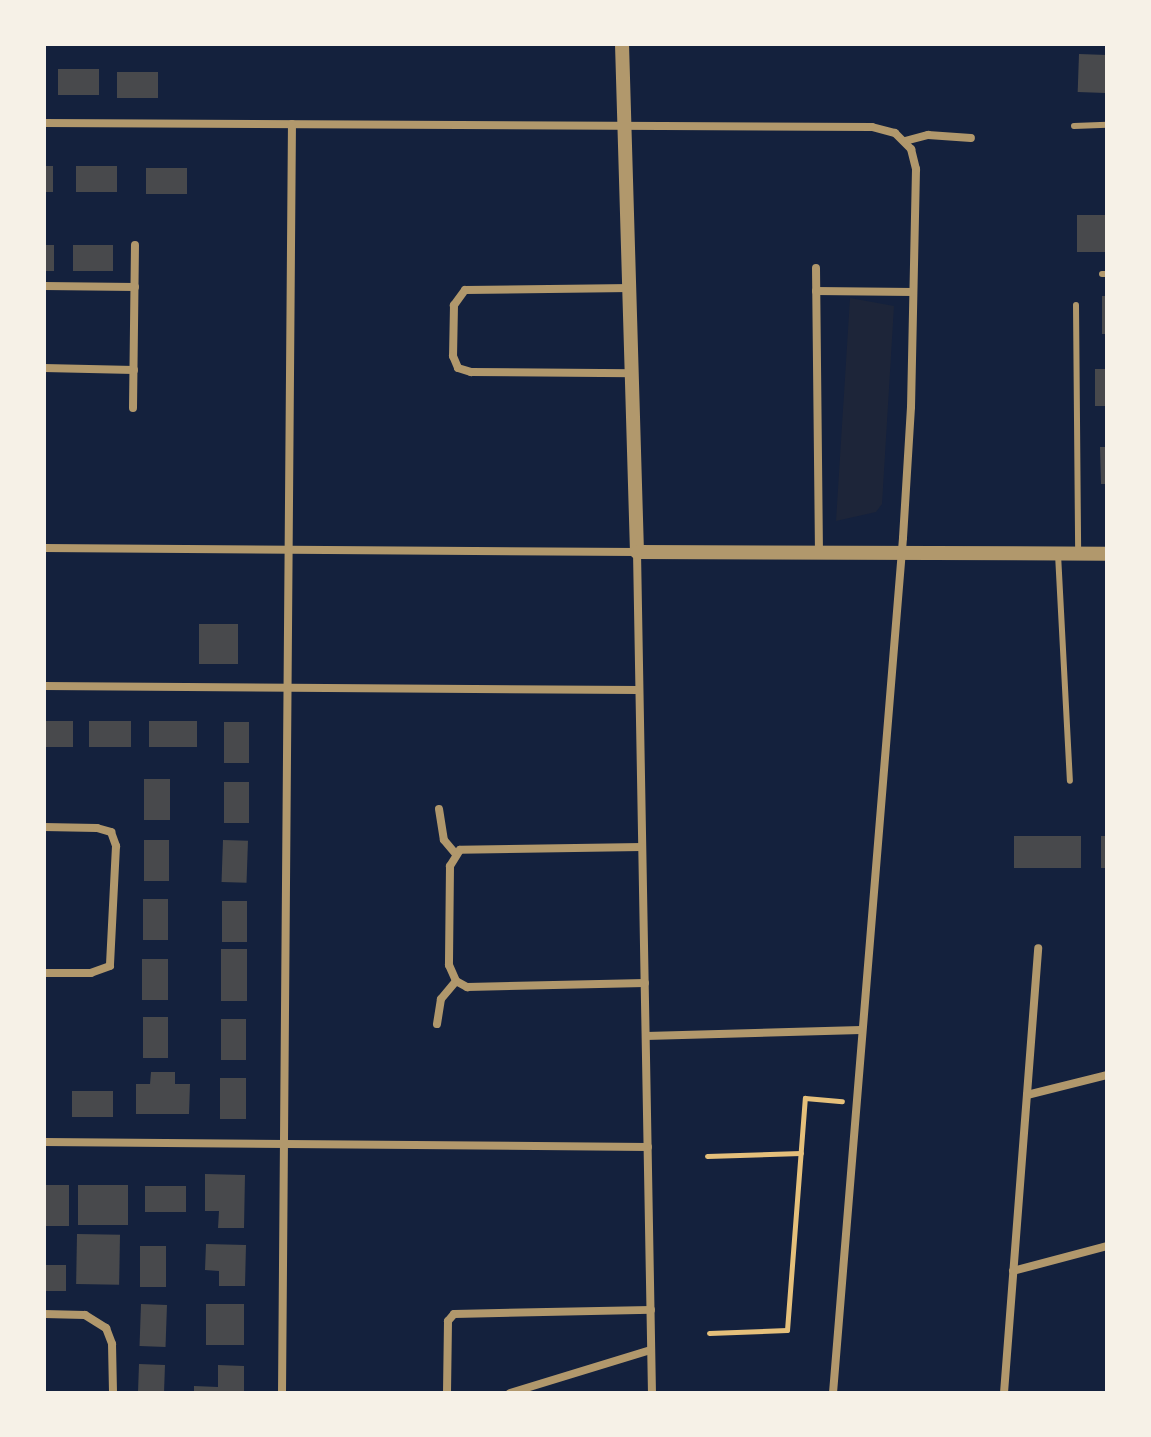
<!DOCTYPE html>
<html>
<head>
<meta charset="utf-8">
<style>
	body { margin:0 }
	#map { position:relative; width:1151px; height:1437px; overflow:hidden; background:#14213d; font-family:"Fira Sans Condensed",sans-serif }
	div>[style] { position:absolute }
	[style*='--x'] { left:calc(var(--x)*1px); top:calc(var(--y)*1px); width:calc(var(--w)*1px); rotate:calc(var(--a)*1deg) }
	.green>* { inset:0; background:#1d2539 }
	.building>* { inset:0; background:#48494c; transform-origin:0 0 }
	.path>* { height:5px; margin:-2.5px; padding:0 2.5px; transform-origin:2.5px; border-radius:2.5px; background:#e5c07b }
	.service>* { height:6px; margin:-3px; padding:0 3px; transform-origin:3px; border-radius:3px; background:#b1986c }
	.minor>* { height:8px; margin:-4px; padding:0 4px; transform-origin:4px; border-radius:4px; background:#b1986c }
	.tertiary>* { height:14px; margin:-7px; padding:0 7px; transform-origin:7px; border-radius:7px; background:#b1986c }
	span { translate:-50% -50%; white-space:nowrap; text-align:center; line-height:1.15; -webkit-text-stroke:8px #f6f1e7; paint-order:stroke }
	.frame { position:absolute; inset:0; border:46px solid #f6f1e7; pointer-events:none }
</style>
</head>
<body>
<div id="map">
	<div class="green">
		<div style="clip-path:polygon(850px 298px,894px 306px,882px 504px,876px 512px,836px 521px)"></div>
	</div>
	<div class="building">
		<div style="left:1079px;top:54px;width:28px;height:38px;rotate:2deg"></div>
		<div style="left:58px;top:69px;width:41px;height:26px"></div>
		<div style="left:117px;top:72px;width:41px;height:26px"></div>
		<div style="left:44px;top:166px;width:9px;height:26px"></div>
		<div style="left:76px;top:166px;width:41px;height:26px"></div>
		<div style="left:146px;top:168px;width:41px;height:26px"></div>
		<div style="left:1107px;top:215px;width:37px;height:30px;rotate:90deg"></div>
		<div style="left:44px;top:245px;width:10px;height:26px"></div>
		<div style="left:73px;top:245px;width:40px;height:26px"></div>
		<div style="left:1102px;top:296px;width:5px;height:38px"></div>
		<div style="left:1095px;top:369px;width:12px;height:37px"></div>
		<div style="clip-path:polygon(1100px 447px,1107px 447px,1107px 484px,1101px 484px)"></div>
		<div style="left:199px;top:624px;width:39px;height:40px"></div>
		<div style="left:44px;top:721px;width:29px;height:26px"></div>
		<div style="left:89px;top:721px;width:42px;height:26px"></div>
		<div style="left:149px;top:721px;width:48px;height:26px"></div>
		<div style="left:224px;top:722px;width:25px;height:41px"></div>
		<div style="left:144px;top:779px;width:26px;height:41px"></div>
		<div style="left:224px;top:782px;width:25px;height:41px"></div>
		<div style="left:1014px;top:836px;width:67px;height:32px"></div>
		<div style="left:1101px;top:836px;width:6px;height:32px"></div>
		<div style="left:144px;top:840px;width:25px;height:41px"></div>
		<div style="left:223px;top:840px;width:25px;height:42px;rotate:2deg"></div>
		<div style="left:143px;top:899px;width:25px;height:41px"></div>
		<div style="left:222px;top:901px;width:25px;height:41px"></div>
		<div style="left:221px;top:949px;width:26px;height:52px"></div>
		<div style="left:142px;top:959px;width:26px;height:41px"></div>
		<div style="left:143px;top:1017px;width:25px;height:41px"></div>
		<div style="left:221px;top:1019px;width:25px;height:41px"></div>
		<div style="clip-path:polygon(151px 1072px,175px 1072px,175px 1084px,190px 1084px,189px 1114px,136px 1114px,136px 1084px,150px 1084px)"></div>
		<div style="left:220px;top:1078px;width:26px;height:41px"></div>
		<div style="left:72px;top:1091px;width:41px;height:26px"></div>
		<div style="clip-path:polygon(205px 1174px,245px 1175px,244px 1228px,218px 1228px,219px 1211px,205px 1211px)"></div>
		<div style="left:44px;top:1185px;width:25px;height:41px"></div>
		<div style="left:78px;top:1185px;width:50px;height:40px"></div>
		<div style="left:145px;top:1186px;width:41px;height:26px"></div>
		<div style="left:77px;top:1234px;width:43px;height:50px;rotate:1deg"></div>
		<div style="clip-path:polygon(206px 1244px,246px 1245px,245px 1286px,219px 1286px,219px 1271px,205px 1270px)"></div>
		<div style="left:140px;top:1246px;width:26px;height:41px"></div>
		<div style="left:44px;top:1265px;width:22px;height:26px"></div>
		<div style="left:141px;top:1304px;width:26px;height:42px;rotate:2deg"></div>
		<div style="left:206px;top:1304px;width:38px;height:41px"></div>
		<div style="left:139px;top:1364px;width:26px;height:29px;rotate:2deg"></div>
		<div style="clip-path:polygon(218px 1365px,244px 1366px,244px 1393px,194px 1393px,194px 1386px,218px 1387px)"></div>
	</div>
	<div class="path">
		<div style="--x:707;--y:1156;--w:94;--a:-1.8"></div>
		<div style="--x:709;--y:1333;--w:78;--a:-2.2"></div>
		<div style="--x:787;--y:1330;--w:233;--a:-85.6"></div>
		<div style="--x:805;--y:1098;--w:37;--a:5"></div>
	</div>
	<div class="service">
		<div style="--x:1074;--y:126;--w:33;--a:-2"></div>
		<div style="--x:1102;--y:274;--w:5;--a:0"></div>
		<div style="--x:1076;--y:305;--w:248;--a:89.5"></div>
		<div style="--x:1058;--y:554;--w:227;--a:87"></div>
	</div>
	<div class="minor">
		<div style="--x:44;--y:123;--w:828;--a:0.28"></div>
		<div style="--x:872;--y:127;--w:24;--a:15"></div>
		<div style="--x:895;--y:133;--w:23;--a:45"></div>
		<div style="--x:911;--y:149;--w:21;--a:76"></div>
		<div style="--x:916;--y:169;--w:238;--a:91.2"></div>
		<div style="--x:911;--y:407;--w:131;--a:93.5"></div>
		<div style="--x:903;--y:538;--w:858;--a:94.68"></div>
		<div style="--x:905;--y:141;--w:24;--a:-15"></div>
		<div style="--x:928;--y:135;--w:43;--a:4"></div>
		<div style="--x:816;--y:268;--w:285;--a:89.4"></div>
		<div style="--x:44;--y:286;--w:91;--a:0.6"></div>
		<div style="--x:631;--y:288;--w:166;--a:179.3"></div>
		<div style="--x:465;--y:290;--w:19;--a:126"></div>
		<div style="--x:454;--y:305;--w:51;--a:91.1"></div>
		<div style="--x:453;--y:356;--w:13;--a:67"></div>
		<div style="--x:458;--y:368;--w:14;--a:17"></div>
		<div style="--x:471;--y:372;--w:162;--a:0.4"></div>
		<div style="--x:816;--y:291;--w:97;--a:0.6"></div>
		<div style="--x:44;--y:368;--w:90;--a:1.3"></div>
		<div style="--x:133;--y:408;--w:163;--a:-89.3"></div>
		<div style="--x:44;--y:548;--w:593;--a:0.39"></div>
		<div style="--x:637;--y:552;--w:841;--a:88.98"></div>
		<div style="--x:44;--y:686;--w:595;--a:0.39"></div>
		<div style="--x:439;--y:809;--w:31;--a:81"></div>
		<div style="--x:444;--y:840;--w:17;--a:50"></div>
		<div style="--x:44;--y:827;--w:53;--a:1.1"></div>
		<div style="--x:97;--y:828;--w:15;--a:16"></div>
		<div style="--x:111;--y:832;--w:15;--a:70"></div>
		<div style="--x:116;--y:846;--w:120;--a:92.9"></div>
		<div style="--x:110;--y:966;--w:20;--a:160"></div>
		<div style="--x:91;--y:973;--w:47;--a:180"></div>
		<div style="--x:642;--y:847;--w:182;--a:179.1"></div>
		<div style="--x:460;--y:850;--w:19;--a:122"></div>
		<div style="--x:450;--y:866;--w:99;--a:90.6"></div>
		<div style="--x:449;--y:965;--w:17;--a:66"></div>
		<div style="--x:456;--y:981;--w:13;--a:29"></div>
		<div style="--x:467;--y:987;--w:178;--a:-1.3"></div>
		<div style="--x:437;--y:1024;--w:25;--a:-81"></div>
		<div style="--x:441;--y:999;--w:23;--a:-50"></div>
		<div style="--x:646;--y:1036;--w:215;--a:-1.6"></div>
		<div style="--x:1027;--y:1095;--w:82;--a:-14"></div>
		<div style="--x:44;--y:1142;--w:604;--a:0.47"></div>
		<div style="--x:1013;--y:1271;--w:97;--a:-14.9"></div>
		<div style="--x:44;--y:1314;--w:41;--a:1.4"></div>
		<div style="--x:85;--y:1315;--w:25;--a:32"></div>
		<div style="--x:106;--y:1328;--w:17;--a:69"></div>
		<div style="--x:112;--y:1344;--w:49;--a:88.8"></div>
		<div style="--x:282;--y:1393;--w:1269;--a:-89.55"></div>
		<div style="--x:447;--y:1393;--w:72;--a:-89.2"></div>
		<div style="--x:448;--y:1321;--w:9;--a:-49"></div>
		<div style="--x:454;--y:1314;--w:197;--a:-1.2"></div>
		<div style="--x:510;--y:1393;--w:147;--a:-17"></div>
		<div style="--x:1004;--y:1393;--w:446;--a:-85.6"></div>
	</div>
	<div class="tertiary">
		<div style="--x:622;--y:44;--w:508;--a:88.31"></div>
		<div style="--x:637;--y:552;--w:470;--a:0.2"></div>
	</div>
	<div class="frame"></div>
</div>
</body>
</html>
